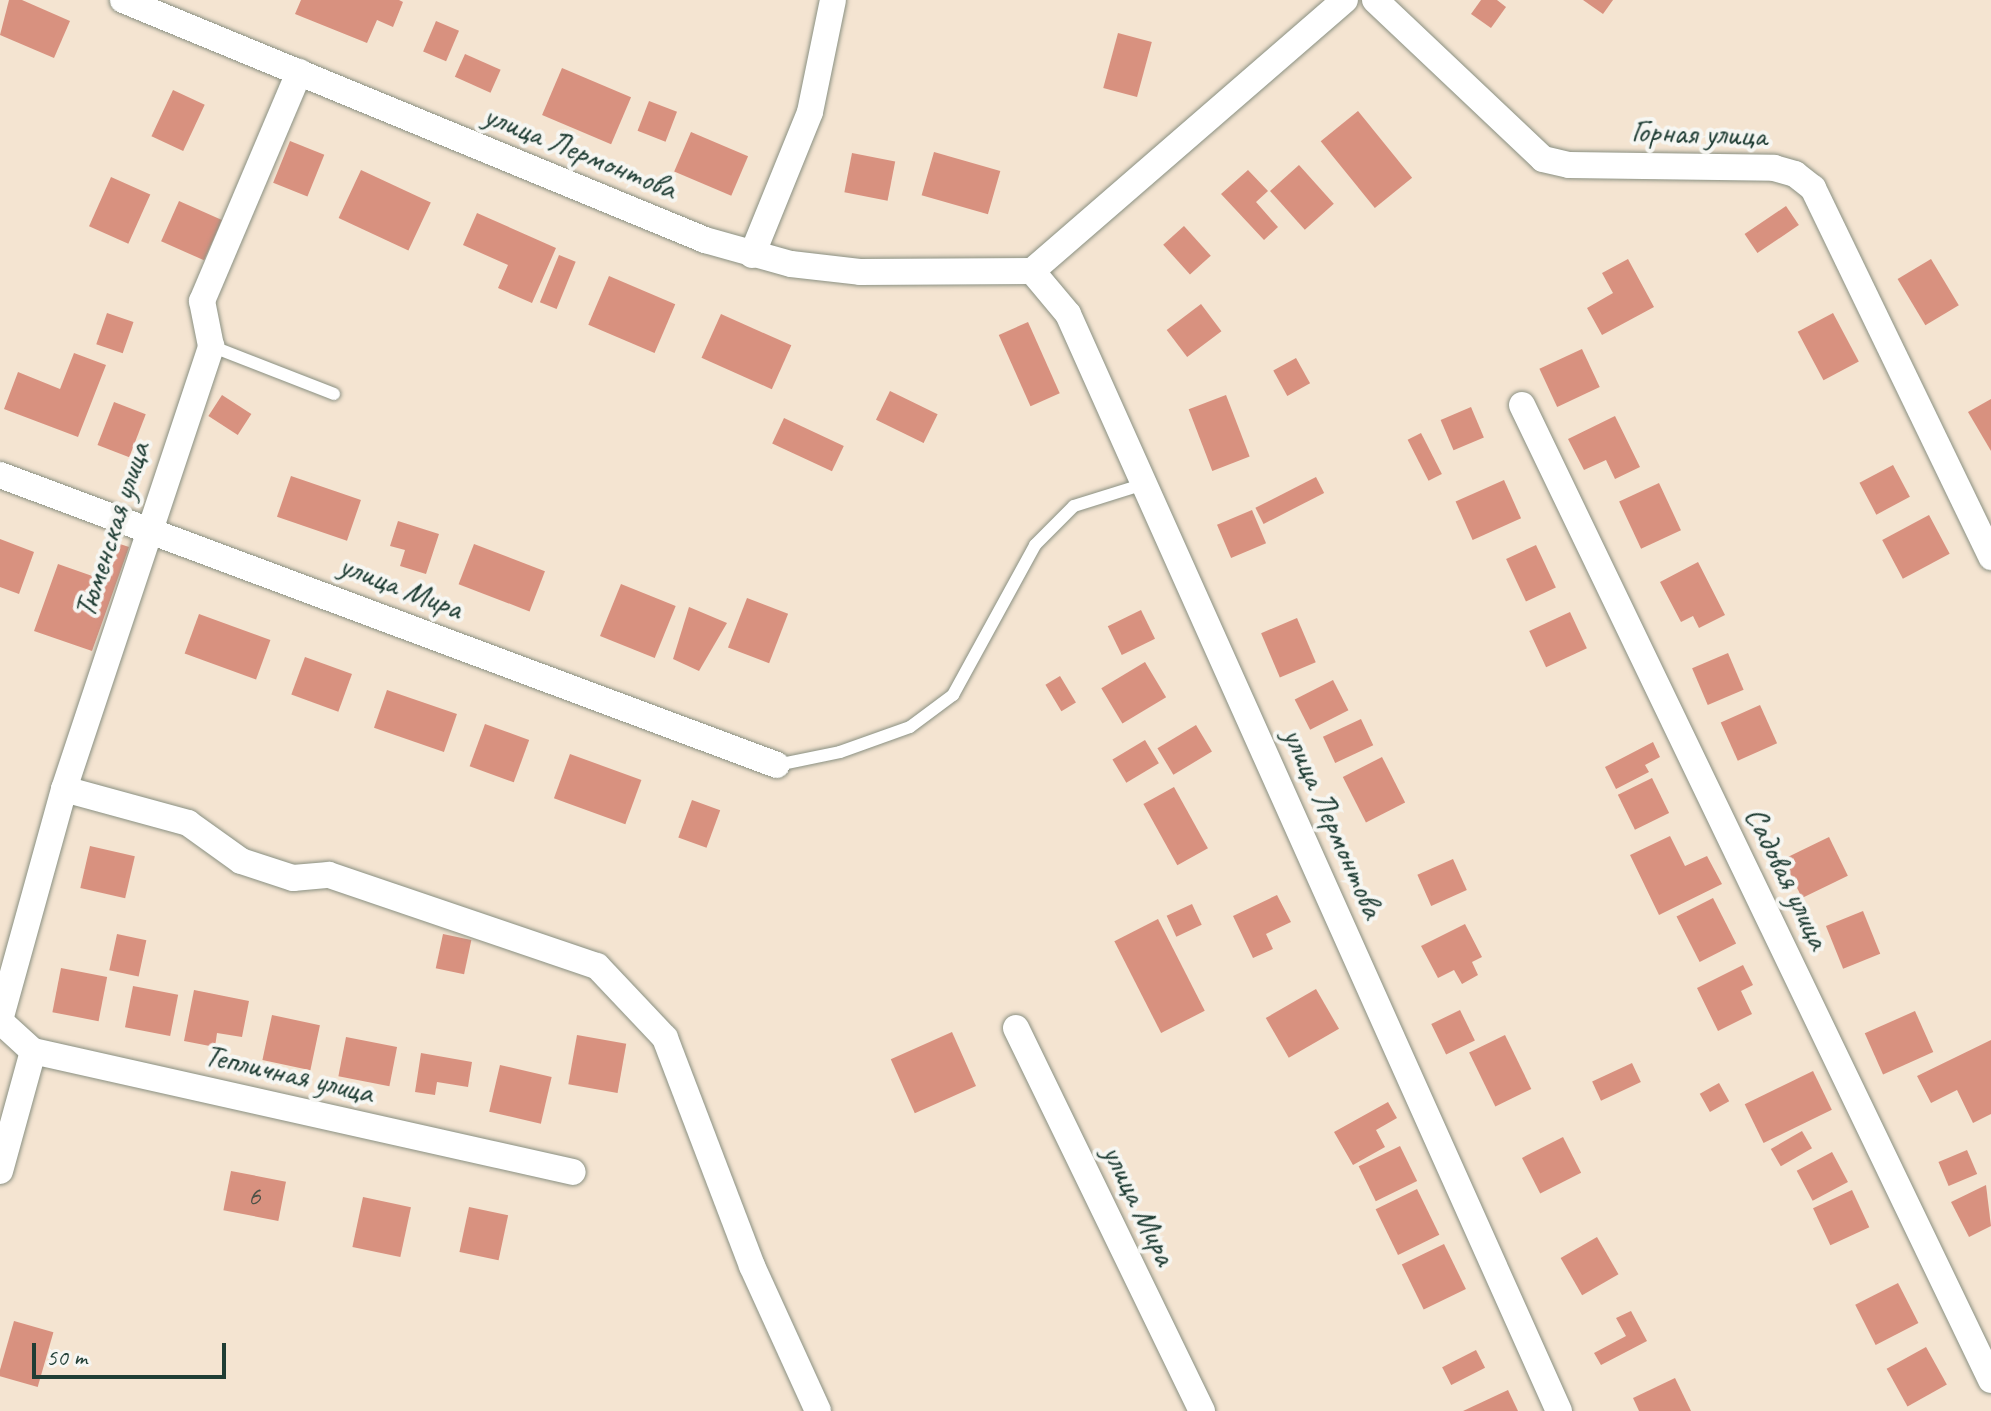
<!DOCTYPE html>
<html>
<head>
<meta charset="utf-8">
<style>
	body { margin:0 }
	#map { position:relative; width:1991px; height:1411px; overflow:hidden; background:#f4e4d1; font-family:Caveat,sans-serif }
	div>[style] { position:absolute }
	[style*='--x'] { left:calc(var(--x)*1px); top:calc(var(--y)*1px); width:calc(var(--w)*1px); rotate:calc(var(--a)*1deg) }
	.building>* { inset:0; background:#d8917f; transform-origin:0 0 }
	.roads { filter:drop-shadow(0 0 2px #8a9082) drop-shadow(0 0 2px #8a9082) }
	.service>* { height:12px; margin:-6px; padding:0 6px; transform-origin:6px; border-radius:6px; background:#fff }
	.minor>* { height:26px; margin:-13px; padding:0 13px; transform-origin:13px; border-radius:13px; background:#fff }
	span { translate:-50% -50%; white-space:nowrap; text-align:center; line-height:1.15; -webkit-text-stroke:8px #f6f6f2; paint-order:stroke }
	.number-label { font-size:28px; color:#4d5247 }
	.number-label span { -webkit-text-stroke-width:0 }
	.street-label { font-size:32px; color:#1f3d34 }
	.scale { position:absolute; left:32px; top:1343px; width:194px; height:36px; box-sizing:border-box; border:4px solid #1f3d34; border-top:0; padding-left:10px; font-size:24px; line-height:28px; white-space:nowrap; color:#1f3d34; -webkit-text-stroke:6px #f6f6f2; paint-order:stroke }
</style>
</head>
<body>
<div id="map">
	<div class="building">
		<div style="clip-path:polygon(9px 0,22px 0,70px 21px,54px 58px,0 35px)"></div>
		<div style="clip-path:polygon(301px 0,399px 0,403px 2px,393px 27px,377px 20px,367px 43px,295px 14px)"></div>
		<div style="clip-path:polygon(1481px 0,1497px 0,1506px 7px,1491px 28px,1471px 14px)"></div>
		<div style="clip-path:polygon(1583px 0,1613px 0,1603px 14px)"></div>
		<div style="left:436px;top:21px;width:25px;height:33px;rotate:23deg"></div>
		<div style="left:1118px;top:33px;width:35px;height:57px;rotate:15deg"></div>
		<div style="left:465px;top:54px;width:39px;height:25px;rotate:24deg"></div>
		<div style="left:562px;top:68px;width:75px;height:51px;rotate:23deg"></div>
		<div style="left:173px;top:90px;width:35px;height:51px;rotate:25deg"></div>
		<div style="left:649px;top:101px;width:30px;height:32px;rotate:21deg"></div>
		<div style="left:1358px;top:111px;width:86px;height:48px;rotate:51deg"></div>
		<div style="left:691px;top:132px;width:62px;height:43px;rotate:23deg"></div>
		<div style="left:290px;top:141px;width:37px;height:45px;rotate:22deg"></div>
		<div style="left:934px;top:152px;width:69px;height:45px;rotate:16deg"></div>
		<div style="left:852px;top:153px;width:44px;height:40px;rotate:11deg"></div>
		<div style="left:1299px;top:165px;width:52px;height:39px;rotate:48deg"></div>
		<div style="left:361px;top:170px;width:77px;height:53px;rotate:25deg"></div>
		<div style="clip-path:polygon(1248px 170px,1268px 191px,1256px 202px,1278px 227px,1264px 240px,1221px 194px)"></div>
		<div style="left:111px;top:177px;width:43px;height:54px;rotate:24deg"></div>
		<div style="left:179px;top:201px;width:47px;height:44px;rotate:24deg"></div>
		<div style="left:1786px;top:206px;width:23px;height:50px;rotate:56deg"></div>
		<div style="clip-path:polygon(477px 213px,556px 248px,532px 303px,498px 288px,508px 265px,463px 245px)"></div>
		<div style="left:1184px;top:226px;width:40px;height:28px;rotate:48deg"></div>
		<div style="left:559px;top:255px;width:18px;height:51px;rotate:22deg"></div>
		<div style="clip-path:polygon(1628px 259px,1654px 307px,1602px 335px,1587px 308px,1613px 293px,1602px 273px)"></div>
		<div style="left:1931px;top:259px;width:54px;height:39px;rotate:59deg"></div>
		<div style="left:609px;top:276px;width:72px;height:53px;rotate:23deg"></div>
		<div style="left:1201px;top:304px;width:34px;height:43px;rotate:53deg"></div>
		<div style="left:107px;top:313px;width:28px;height:33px;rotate:19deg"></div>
		<div style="left:1833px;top:313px;width:55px;height:40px;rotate:62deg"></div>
		<div style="left:721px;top:314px;width:77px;height:48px;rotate:24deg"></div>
		<div style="left:1028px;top:322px;width:78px;height:32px;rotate:66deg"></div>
		<div style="left:1582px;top:349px;width:42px;height:47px;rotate:65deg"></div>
		<div style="clip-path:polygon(74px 353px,106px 365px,78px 437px,4px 409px,18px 372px,60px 389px)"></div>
		<div style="left:1296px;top:358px;width:29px;height:26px;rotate:61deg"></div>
		<div style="left:890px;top:391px;width:53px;height:32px;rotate:26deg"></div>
		<div style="left:222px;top:395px;width:35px;height:25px;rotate:33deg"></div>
		<div style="left:1226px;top:395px;width:66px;height:40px;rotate:69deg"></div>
		<div style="clip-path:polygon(1991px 399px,1991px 451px,1968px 412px)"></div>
		<div style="left:114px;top:402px;width:34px;height:46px;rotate:21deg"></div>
		<div style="left:1471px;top:407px;width:33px;height:33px;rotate:67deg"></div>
		<div style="clip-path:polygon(1615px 416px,1640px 467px,1615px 479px,1606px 460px,1584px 470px,1568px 439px)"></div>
		<div style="left:784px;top:418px;width:66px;height:28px;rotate:25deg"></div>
		<div style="left:1421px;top:433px;width:46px;height:15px;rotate:63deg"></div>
		<div style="left:1893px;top:465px;width:36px;height:38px;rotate:62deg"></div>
		<div style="left:291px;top:476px;width:74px;height:43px;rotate:19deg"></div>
		<div style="left:1316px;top:477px;width:18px;height:68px;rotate:63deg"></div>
		<div style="left:1504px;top:480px;width:42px;height:53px;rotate:66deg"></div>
		<div style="left:1659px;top:483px;width:52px;height:44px;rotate:65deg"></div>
		<div style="left:1252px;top:510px;width:36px;height:38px;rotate:67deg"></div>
		<div style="left:1929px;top:515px;width:44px;height:53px;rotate:62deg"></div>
		<div style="clip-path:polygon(398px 521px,439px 534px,426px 574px,400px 566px,405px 550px,390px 546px)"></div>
		<div style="clip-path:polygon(0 539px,34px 552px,19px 594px,0 587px)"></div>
		<div style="clip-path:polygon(111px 541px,129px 547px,92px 651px,34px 631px,58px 564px,98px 578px)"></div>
		<div style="left:474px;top:544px;width:76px;height:43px;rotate:21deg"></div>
		<div style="left:1536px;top:545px;width:47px;height:33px;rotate:65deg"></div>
		<div style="clip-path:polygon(1698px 562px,1725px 615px,1699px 628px,1693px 616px,1681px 622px,1660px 582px)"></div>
		<div style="left:621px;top:584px;width:59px;height:56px;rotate:22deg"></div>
		<div style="left:747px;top:598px;width:44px;height:53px;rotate:21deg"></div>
		<div style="clip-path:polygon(689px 607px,727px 623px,699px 671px,673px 659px)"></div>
		<div style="left:1141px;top:610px;width:32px;height:37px;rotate:64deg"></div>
		<div style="left:1570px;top:612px;width:40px;height:45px;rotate:65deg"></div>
		<div style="left:199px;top:614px;width:76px;height:42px;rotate:20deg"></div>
		<div style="left:1297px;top:618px;width:48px;height:39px;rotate:67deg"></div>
		<div style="left:1728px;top:653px;width:40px;height:39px;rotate:67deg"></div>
		<div style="left:305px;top:657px;width:50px;height:40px;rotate:20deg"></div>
		<div style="left:1145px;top:662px;width:41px;height:51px;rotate:59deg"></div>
		<div style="left:1060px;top:676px;width:31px;height:17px;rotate:59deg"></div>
		<div style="left:1333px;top:680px;width:34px;height:43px;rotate:63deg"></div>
		<div style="left:387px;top:690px;width:74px;height:40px;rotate:19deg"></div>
		<div style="left:1760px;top:705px;width:42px;height:43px;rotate:66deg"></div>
		<div style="left:1361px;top:719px;width:29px;height:42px;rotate:65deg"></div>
		<div style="left:485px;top:724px;width:47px;height:45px;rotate:20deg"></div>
		<div style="left:1196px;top:725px;width:31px;height:45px;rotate:59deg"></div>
		<div style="left:1145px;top:740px;width:27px;height:38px;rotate:59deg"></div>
		<div style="clip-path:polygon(1653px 742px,1660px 757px,1645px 765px,1649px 772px,1616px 789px,1605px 767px)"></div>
		<div style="left:570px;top:754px;width:76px;height:47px;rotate:20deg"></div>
		<div style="left:1382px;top:757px;width:51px;height:44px;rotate:63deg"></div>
		<div style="left:1652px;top:778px;width:39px;height:38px;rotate:64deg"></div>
		<div style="left:1174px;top:787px;width:70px;height:35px;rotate:61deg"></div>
		<div style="left:692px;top:800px;width:30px;height:40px;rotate:20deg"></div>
		<div style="clip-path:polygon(1670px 836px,1685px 866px,1707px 856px,1722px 884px,1659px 915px,1630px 855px)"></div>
		<div style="left:1829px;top:837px;width:43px;height:51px;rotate:64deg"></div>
		<div style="left:90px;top:846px;width:46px;height:43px;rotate:13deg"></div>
		<div style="left:1453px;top:859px;width:34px;height:39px;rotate:66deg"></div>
		<div style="clip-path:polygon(1277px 895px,1291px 922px,1266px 934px,1273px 949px,1253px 958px,1233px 916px)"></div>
		<div style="left:1713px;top:898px;width:51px;height:41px;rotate:63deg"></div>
		<div style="left:1192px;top:904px;width:23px;height:28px;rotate:65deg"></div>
		<div style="left:1863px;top:911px;width:46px;height:40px;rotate:68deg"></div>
		<div style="left:1158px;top:919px;width:103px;height:49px;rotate:63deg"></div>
		<div style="clip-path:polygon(1465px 924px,1482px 957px,1472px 962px,1478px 975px,1462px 984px,1454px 970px,1438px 978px,1421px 946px)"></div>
		<div style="left:117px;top:934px;width:30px;height:37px;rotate:12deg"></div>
		<div style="left:443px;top:934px;width:29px;height:35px;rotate:12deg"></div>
		<div style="clip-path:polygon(1743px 965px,1753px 985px,1741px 991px,1752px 1014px,1718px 1031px,1697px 988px)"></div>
		<div style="left:61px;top:968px;width:47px;height:45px;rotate:11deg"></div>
		<div style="left:133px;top:986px;width:46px;height:42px;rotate:11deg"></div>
		<div style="left:1316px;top:989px;width:46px;height:58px;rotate:60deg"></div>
		<div style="clip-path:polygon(194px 990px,249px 1001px,242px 1037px,217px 1033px,215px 1047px,184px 1041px)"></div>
		<div style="left:1460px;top:1010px;width:34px;height:32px;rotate:64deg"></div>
		<div style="left:1915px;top:1011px;width:45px;height:55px;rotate:66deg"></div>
		<div style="left:272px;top:1015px;width:49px;height:46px;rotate:12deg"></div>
		<div style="left:952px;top:1032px;width:59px;height:67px;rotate:66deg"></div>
		<div style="left:577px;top:1035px;width:50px;height:50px;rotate:10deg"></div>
		<div style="left:1505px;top:1035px;width:60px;height:40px;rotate:64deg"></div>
		<div style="left:346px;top:1037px;width:52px;height:40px;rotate:11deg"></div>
		<div style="clip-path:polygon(1991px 1040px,1991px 1114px,1973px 1123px,1957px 1090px,1931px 1103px,1917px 1076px)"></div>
		<div style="clip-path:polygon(421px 1053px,472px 1062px,468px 1087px,437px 1082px,435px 1095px,415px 1092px)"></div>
		<div style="left:1632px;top:1063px;width:21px;height:44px;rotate:65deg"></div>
		<div style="left:500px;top:1065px;width:53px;height:48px;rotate:13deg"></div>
		<div style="left:1813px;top:1071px;width:43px;height:76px;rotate:64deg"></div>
		<div style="left:1719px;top:1083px;width:21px;height:22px;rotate:61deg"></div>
		<div style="clip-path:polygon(1388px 1102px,1397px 1118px,1376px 1130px,1385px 1147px,1353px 1165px,1334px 1132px)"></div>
		<div style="left:1802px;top:1131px;width:20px;height:36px;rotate:60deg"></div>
		<div style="left:1563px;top:1137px;width:40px;height:46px;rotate:63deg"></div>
		<div style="left:1400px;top:1146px;width:39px;height:46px;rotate:64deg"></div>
		<div style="left:1967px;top:1150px;width:26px;height:31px;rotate:67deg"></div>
		<div style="left:1832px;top:1152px;width:34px;height:40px;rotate:62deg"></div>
		<div style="left:231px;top:1171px;width:56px;height:40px;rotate:11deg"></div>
		<div style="clip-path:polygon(1986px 1185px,1991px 1226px,1969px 1237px,1951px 1202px)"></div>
		<div style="left:1417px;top:1189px;width:51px;height:46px;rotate:64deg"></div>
		<div style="left:1852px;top:1190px;width:41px;height:43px;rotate:65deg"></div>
		<div style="left:363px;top:1197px;width:49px;height:51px;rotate:12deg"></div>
		<div style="left:469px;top:1207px;width:40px;height:46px;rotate:12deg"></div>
		<div style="left:1597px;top:1237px;width:43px;height:42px;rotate:60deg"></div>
		<div style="left:1444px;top:1244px;width:50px;height:47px;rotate:64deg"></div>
		<div style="left:1898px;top:1283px;width:45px;height:48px;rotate:63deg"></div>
		<div style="clip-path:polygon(1631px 1311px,1647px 1341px,1601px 1365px,1594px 1353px,1626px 1336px,1616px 1318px)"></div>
		<div style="left:14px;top:1321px;width:41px;height:57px;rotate:16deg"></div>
		<div style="left:1926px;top:1347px;width:43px;height:45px;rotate:61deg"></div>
		<div style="left:1476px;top:1350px;width:20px;height:38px;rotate:63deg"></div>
		<div style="clip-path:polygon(1675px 1378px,1691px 1411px,1639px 1411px,1633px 1398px)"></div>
		<div style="clip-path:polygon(1508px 1390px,1518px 1411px,1463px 1411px)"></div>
	</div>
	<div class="roads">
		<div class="service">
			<div style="--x:211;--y:346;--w:132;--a:21.3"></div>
			<div style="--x:777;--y:765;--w:64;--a:-11.7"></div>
			<div style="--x:840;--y:752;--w:74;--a:-19.7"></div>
			<div style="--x:910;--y:727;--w:54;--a:-36.7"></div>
			<div style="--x:953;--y:695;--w:171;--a:-61.3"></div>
			<div style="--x:1035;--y:545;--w:55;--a:-45"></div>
			<div style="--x:1074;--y:506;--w:73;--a:-17.4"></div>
		</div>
		<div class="minor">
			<div style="--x:123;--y:0;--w:630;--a:22.41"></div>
			<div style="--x:705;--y:240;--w:89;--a:15.6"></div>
			<div style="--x:791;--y:264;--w:69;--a:6.6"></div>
			<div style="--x:860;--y:272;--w:172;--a:-0.3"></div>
			<div style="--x:1032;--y:271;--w:414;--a:-40.9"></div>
			<div style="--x:1375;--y:0;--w:231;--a:43.4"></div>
			<div style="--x:1543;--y:159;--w:27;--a:13"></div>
			<div style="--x:1569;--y:165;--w:205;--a:0.8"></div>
			<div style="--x:1774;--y:168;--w:22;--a:16"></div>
			<div style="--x:1795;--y:174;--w:23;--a:38"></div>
			<div style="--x:1813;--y:188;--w:410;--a:64.2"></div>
			<div style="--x:752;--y:255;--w:154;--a:-67.9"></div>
			<div style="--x:810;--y:112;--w:114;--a:-78.4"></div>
			<div style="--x:1032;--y:271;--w:56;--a:50.1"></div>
			<div style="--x:1068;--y:314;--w:1202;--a:65.89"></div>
			<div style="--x:1522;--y:405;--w:1082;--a:64.31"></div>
			<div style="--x:0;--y:475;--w:829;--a:20.47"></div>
			<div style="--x:64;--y:789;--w:129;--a:15.3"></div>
			<div style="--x:188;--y:823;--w:65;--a:35.6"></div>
			<div style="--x:241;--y:861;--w:55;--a:18.1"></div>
			<div style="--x:293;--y:878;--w:36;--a:-5"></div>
			<div style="--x:329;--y:875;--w:283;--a:18.8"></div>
			<div style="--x:597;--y:966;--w:99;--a:46.6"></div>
			<div style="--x:665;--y:1038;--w:244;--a:69.1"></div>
			<div style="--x:752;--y:1266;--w:159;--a:65.5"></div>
			<div style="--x:0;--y:1020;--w:240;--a:-74.5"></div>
			<div style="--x:64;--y:789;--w:467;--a:-71.6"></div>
			<div style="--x:211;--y:346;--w:46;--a:-101.3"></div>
			<div style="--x:202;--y:301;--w:249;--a:-67"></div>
			<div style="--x:0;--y:1021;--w:45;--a:42.3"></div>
			<div style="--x:33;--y:1051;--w:553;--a:12.63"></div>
			<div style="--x:1016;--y:1028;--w:426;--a:64.1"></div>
			<div style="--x:0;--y:1171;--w:124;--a:-74.6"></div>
		</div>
	</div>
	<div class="number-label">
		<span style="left:254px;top:1196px">6</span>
	</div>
	<div class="street-label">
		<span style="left:1699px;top:134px;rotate:2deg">Горная улица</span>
		<span style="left:580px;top:152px;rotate:22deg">улица Лермонтова</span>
		<span style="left:112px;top:530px;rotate:-72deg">Тюменская улица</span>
		<span style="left:401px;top:587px;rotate:21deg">улица Мира</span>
		<span style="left:1333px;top:823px;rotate:66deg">улица Лермонтова</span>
		<span style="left:1787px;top:878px;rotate:64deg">Садовая улица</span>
		<span style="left:289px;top:1074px;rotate:13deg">Тепличная улица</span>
		<span style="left:1139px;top:1205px;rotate:64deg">улица Мира</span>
	</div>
	<div class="scale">50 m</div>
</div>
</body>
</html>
